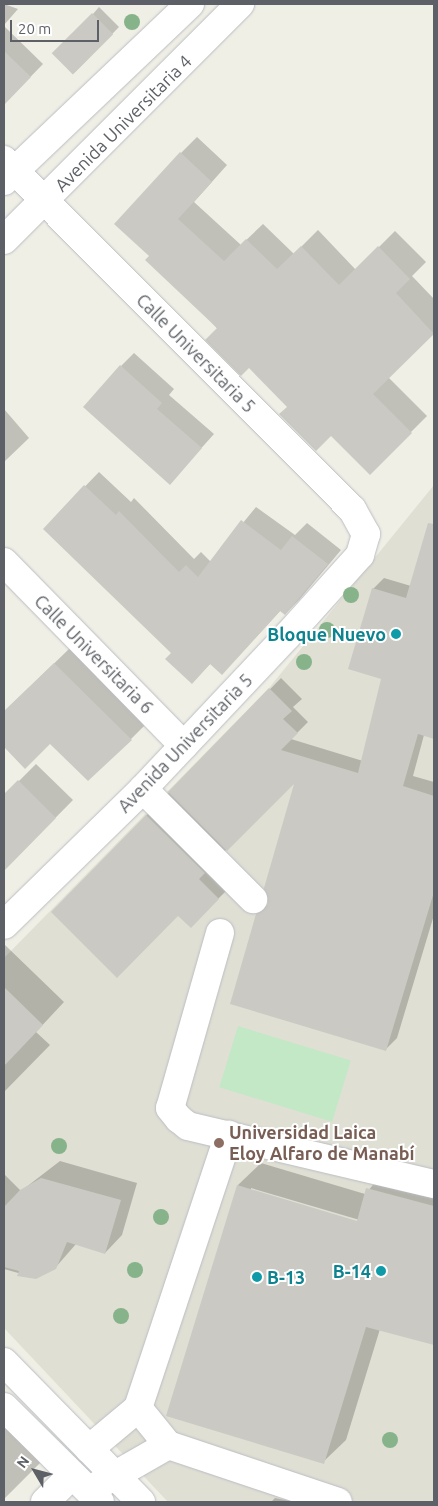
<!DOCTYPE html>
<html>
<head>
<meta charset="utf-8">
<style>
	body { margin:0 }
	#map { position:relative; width:438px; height:1506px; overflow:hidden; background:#f0efe6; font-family:Ubuntu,sans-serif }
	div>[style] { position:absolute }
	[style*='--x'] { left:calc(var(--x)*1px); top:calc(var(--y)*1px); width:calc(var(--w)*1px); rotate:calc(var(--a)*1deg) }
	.education>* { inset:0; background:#e0dfd4 }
	.green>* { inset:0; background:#c2e8c6; transform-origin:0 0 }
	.shadow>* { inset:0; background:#0003 }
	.building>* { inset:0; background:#cbc9c3; transform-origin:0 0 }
	.roads { filter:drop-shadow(0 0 1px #babdc2) drop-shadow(0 0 1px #babdc2) }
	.minor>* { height:28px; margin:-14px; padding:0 14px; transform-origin:14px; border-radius:14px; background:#fff }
	.trees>* { width:16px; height:16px; margin:-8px; border-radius:50%; background:#87b38a }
	.dots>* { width:14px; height:14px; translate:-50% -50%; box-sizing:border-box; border:2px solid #fff; border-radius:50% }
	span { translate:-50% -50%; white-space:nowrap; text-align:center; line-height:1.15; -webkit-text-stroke:4px #fff; paint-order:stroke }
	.street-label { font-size:18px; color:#5d6167 }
	.culture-label { font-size:18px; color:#0d838f; font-weight:700 }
	.right { translate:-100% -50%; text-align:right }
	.left { translate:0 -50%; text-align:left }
	.education-label { font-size:18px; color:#785e54; font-weight:700 }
	.frame { position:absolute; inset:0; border:5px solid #5d6167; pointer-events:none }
	.north { position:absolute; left:10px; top:1446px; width:50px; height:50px; -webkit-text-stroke:4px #fff; paint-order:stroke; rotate:307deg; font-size:14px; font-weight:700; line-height:20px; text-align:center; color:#5d6167 }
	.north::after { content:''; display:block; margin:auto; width:18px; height:22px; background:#5d6167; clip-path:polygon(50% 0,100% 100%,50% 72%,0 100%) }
	.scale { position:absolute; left:10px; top:20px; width:89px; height:22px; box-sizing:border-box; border:2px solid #5d6167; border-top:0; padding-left:6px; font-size:15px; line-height:18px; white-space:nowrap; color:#5d6167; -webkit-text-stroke:4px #fff; paint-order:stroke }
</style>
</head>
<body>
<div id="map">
	<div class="education">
		<div style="clip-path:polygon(434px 485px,434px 1502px,168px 1502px,4px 1328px,4px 958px,269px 688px)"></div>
	</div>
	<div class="green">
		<div style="left:238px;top:1026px;width:118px;height:64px;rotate:17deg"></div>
	</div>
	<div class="shadow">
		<div style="clip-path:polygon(4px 4px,18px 9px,4px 25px)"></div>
		<div style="clip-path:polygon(99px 7px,119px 27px,74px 73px,93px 14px)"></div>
		<div style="clip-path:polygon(4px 26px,43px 64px,4px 104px)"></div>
		<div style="clip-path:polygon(197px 137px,227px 165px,194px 202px,241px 245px,263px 224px,294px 254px,318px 230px,356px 270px,395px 231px,426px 262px,412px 276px,434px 299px,434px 332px,388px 377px,427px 416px,370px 473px,331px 434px,289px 407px,151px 256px,181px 153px)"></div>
		<div style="clip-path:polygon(134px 353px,174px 389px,169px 395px,214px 434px,170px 483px,121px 366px)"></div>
		<div style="clip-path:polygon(4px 409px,29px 438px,4px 462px)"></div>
		<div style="clip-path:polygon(99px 472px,131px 502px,134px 498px,194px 559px,201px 552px,211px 562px,256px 507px,295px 535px,307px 523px,341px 550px,299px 600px,285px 614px,281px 610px,236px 659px,211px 663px,192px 683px,173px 653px,44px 529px)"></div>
		<div style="clip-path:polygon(429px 551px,434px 552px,434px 737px,424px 735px,413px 776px,434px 782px,434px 915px,397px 1038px,386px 1049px,269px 903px,297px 779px,220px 856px,241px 876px,191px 926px,178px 914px,52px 912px,281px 678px,302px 699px,293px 707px,308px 722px,291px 739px,363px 761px,382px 678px,373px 589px,384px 578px,411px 586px)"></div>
		<div style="clip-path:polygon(70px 648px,146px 724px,131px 739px,50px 743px,25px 767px,4px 745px,4px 712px)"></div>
		<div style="clip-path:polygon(36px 764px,73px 800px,4px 870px,4px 796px)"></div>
		<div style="clip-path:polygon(5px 945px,64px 1002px,36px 1032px,50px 1045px,4px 1092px)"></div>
		<div style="clip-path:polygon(60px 1161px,137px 1183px,122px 1235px,105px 1253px,76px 1244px,55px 1268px,36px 1278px,4px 1269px,4px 1174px,21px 1191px)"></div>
		<div style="clip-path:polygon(evenodd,261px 1163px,365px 1194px,389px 1167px,434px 1178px,434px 1344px,380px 1329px,346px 1440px,323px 1462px,238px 1185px,261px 1163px,251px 1188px,363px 1221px,362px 1224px,251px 1190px,251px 1188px)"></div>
		<div style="clip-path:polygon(4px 1420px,43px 1460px,4px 1499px)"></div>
		<div style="clip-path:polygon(275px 1498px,295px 1502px,271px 1502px)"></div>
	</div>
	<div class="building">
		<div style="left:92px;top:13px;width:30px;height:57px;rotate:45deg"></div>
		<div style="clip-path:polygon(4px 51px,31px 77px,4px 105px)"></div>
		<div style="clip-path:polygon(180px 152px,212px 182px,178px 219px,224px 261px,246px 239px,277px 269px,301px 246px,339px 285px,378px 246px,410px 279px,396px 293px,434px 334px,373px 394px,412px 433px,370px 475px,331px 436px,316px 451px,279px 414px,287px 407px,249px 368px,241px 376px,205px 340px,217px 328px,145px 260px,149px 256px,114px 224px)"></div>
		<div style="clip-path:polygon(120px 365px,162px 403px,157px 409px,202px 448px,170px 485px,83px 407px)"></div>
		<div style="clip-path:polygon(84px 485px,116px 515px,119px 511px,179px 572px,186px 565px,198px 577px,241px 520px,281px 550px,292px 536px,328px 564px,285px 615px,280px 611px,222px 675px,210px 664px,192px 684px,165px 659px,171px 653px,43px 529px)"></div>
		<div style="clip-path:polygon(428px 523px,434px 524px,434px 739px,418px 734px,403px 786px,434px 796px,434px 892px,386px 1051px,230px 1004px,256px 914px,268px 904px,264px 888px,294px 784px,227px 851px,168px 792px,269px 688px,292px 711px,283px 719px,298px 733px,281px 750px,358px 773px,381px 679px,348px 669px,372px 588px,406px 598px)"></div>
		<div style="clip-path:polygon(54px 663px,132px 740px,88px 781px,50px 744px,25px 769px,4px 747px,4px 711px)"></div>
		<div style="clip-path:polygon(18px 780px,56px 818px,4px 871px,4px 794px)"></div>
		<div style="clip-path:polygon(146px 815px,205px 873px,199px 879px,219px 899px,191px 928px,178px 916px,117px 978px,51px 912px)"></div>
		<div style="clip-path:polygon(4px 987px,43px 1025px,4px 1066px)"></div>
		<div style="clip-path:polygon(41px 1178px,121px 1200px,105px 1254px,67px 1242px,56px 1269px,36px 1279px,17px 1276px,19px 1271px,4px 1267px,4px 1207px,20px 1190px)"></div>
		<div style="clip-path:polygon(237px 1185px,357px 1221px,366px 1188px,434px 1206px,434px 1345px,366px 1327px,324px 1464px,166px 1416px)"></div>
	</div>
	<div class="roads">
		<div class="minor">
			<div style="--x:4;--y:160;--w:493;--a:45.1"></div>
			<div style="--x:352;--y:509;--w:29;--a:61"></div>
			<div style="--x:366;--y:534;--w:22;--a:106"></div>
			<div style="--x:360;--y:555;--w:109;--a:132"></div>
			<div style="--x:287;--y:636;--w:210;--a:133.3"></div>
			<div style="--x:143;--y:789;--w:194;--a:135.6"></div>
			<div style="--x:4;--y:181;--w:257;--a:-43.6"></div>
			<div style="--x:4;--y:240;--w:334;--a:-45"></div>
			<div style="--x:4;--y:562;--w:257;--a:45.6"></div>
			<div style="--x:143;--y:789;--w:156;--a:45"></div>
			<div style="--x:220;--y:933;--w:182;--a:105.9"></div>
			<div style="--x:170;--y:1108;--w:14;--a:51"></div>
			<div style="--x:179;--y:1119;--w:11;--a:38"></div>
			<div style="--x:188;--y:1126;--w:253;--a:13.3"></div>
			<div style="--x:4;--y:1362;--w:196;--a:45.6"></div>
			<div style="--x:4;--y:1407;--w:135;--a:44.7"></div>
			<div style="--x:138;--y:1408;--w:48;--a:51"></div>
			<div style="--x:168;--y:1445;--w:179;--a:18.5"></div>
			<div style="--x:89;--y:1449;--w:64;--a:-39.9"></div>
			<div style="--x:138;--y:1408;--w:288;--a:-71.6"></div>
			<div style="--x:100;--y:1484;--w:78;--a:-29.8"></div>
			<div style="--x:45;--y:1502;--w:38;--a:-45"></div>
		</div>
	</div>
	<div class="trees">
		<div style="left:132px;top:22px"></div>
		<div style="left:351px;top:595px"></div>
		<div style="left:327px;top:630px"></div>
		<div style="left:304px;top:662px"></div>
		<div style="left:59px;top:1146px"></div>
		<div style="left:161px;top:1217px"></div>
		<div style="left:135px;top:1270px"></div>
		<div style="left:121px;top:1316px"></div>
		<div style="left:390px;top:1440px"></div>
	</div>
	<div class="dots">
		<div style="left:396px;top:634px;background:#0f9aa8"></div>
		<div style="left:219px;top:1143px;background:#8d6e63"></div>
		<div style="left:381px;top:1271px;background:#0f9aa8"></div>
		<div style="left:257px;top:1277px;background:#0f9aa8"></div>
	</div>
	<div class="street-label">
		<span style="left:123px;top:123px;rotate:-45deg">Avenida Universitaria 4</span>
		<span style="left:196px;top:353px;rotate:45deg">Calle Universitaria 5</span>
		<span style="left:94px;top:654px;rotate:45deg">Calle Universitaria 6</span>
		<span style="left:185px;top:743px;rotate:-46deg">Avenida Universitaria 5</span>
	</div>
	<div class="culture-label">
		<span class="right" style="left:386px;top:634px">Bloque Nuevo</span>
		<span class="right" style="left:371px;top:1271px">B-14</span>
		<span class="left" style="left:267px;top:1277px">B-13</span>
	</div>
	<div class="education-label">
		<span class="left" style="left:229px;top:1143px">Universidad Laica<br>Eloy Alfaro de Manabí</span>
	</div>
	<div class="frame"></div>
	<div class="north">N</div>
	<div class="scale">20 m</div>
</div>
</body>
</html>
